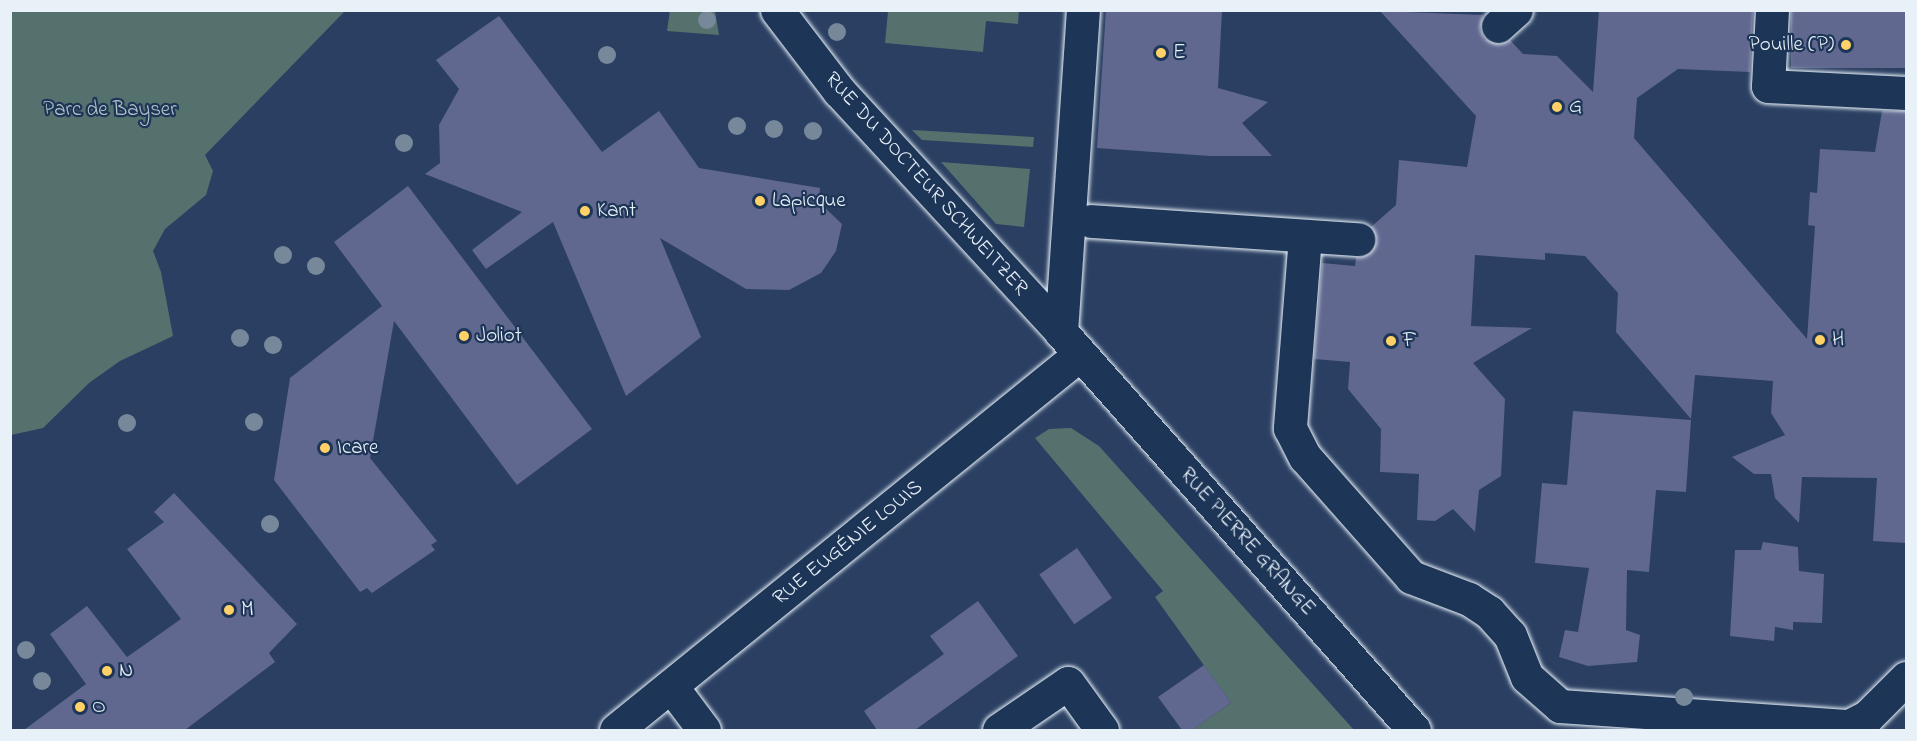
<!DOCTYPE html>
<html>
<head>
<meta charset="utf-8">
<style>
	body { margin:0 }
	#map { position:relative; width:1917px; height:741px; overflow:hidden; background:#2a3f62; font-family:"Indie Flower",sans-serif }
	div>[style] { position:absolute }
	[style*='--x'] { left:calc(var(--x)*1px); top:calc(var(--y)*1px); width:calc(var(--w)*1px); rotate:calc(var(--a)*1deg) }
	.green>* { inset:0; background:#55716e }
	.building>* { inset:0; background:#60688f; transform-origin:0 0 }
	.roads { filter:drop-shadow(0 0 2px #e8f1f8) drop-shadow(0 0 2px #e8f1f8) }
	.minor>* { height:33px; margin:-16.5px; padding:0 16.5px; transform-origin:16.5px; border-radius:16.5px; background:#1d3557 }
	.trees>* { width:18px; height:18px; margin:-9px; border-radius:50%; background:#76889a }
	.dots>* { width:16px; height:16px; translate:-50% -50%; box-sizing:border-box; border:3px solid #1d3557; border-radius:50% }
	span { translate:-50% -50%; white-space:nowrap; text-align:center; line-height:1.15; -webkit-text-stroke:4.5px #1d3557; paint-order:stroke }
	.poi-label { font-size:21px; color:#e8f1f8 }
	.right { translate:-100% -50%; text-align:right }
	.left { translate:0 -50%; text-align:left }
	.park-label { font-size:21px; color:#b5c4c8 }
	.street-label { font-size:21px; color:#e8f1f8 }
	.frame { position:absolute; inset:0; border:12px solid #e8f1f8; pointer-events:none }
</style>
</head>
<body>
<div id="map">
	<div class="green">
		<div style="clip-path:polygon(11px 10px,345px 11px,205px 155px,213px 171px,206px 195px,165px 229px,153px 251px,161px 272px,173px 336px,120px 361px,89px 383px,43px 428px,11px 435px)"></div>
		<div style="clip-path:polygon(670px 10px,715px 11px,719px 35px,667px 31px)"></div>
		<div style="clip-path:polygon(888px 11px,888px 10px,1019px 11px,1018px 24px,986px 21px,983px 52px,885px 43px)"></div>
		<div style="clip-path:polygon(912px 130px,1034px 137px,1033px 147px,922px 140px)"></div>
		<div style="clip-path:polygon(941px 162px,1030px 169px,1024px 227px,996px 224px)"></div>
		<div style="clip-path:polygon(1071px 428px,1099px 446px,1354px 730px,1192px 730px,1231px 703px,1155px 597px,1163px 591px,1035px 438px,1049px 429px)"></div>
	</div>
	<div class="building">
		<div style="clip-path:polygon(1106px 10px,1222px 10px,1218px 88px,1268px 102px,1242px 123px,1272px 156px,1210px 156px,1097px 148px)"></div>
		<div style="clip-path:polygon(1599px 10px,1753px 10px,1750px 72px,1678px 69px,1637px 98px,1634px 138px,1807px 339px,1815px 226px,1808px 225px,1810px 192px,1817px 193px,1820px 149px,1875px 152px,1882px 111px,1906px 111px,1906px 543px,1873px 541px,1877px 478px,1802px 477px,1799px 523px,1775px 498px,1771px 474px,1754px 474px,1732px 457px,1785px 435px,1771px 413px,1773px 381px,1695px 375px,1691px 419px,1616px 332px,1618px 293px,1585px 256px,1545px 253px,1545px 260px,1475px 255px,1471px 326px,1532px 328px,1473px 363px,1505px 399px,1501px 476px,1479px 490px,1475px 532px,1453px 509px,1435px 521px,1417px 520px,1419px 474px,1380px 472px,1381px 429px,1348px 389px,1350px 362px,1314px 359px,1322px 263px,1355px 266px,1356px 258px,1373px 250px,1377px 240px,1371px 227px,1396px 205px,1399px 160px,1467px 167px,1476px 116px,1380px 11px,1483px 15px,1480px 29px,1484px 39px,1501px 44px,1510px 40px,1523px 54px,1557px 56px,1593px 92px)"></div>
		<div style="left:1791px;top:10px;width:115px;height:58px"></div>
		<div style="clip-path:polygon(499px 16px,602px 152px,659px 111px,699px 168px,820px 188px,819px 202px,842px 224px,836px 251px,821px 273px,789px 290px,746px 289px,660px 238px,701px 337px,626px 396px,553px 222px,486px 269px,472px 250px,522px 212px,425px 174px,440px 163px,439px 125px,459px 89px,436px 60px)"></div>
		<div style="clip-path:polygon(408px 186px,592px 429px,517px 485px,394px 321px,370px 458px,437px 541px,431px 545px,435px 550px,372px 593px,367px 588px,360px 592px,274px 480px,290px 378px,382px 306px,334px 242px)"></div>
		<div style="clip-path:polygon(1573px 411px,1691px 420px,1686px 492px,1656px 490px,1649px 572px,1627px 570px,1626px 630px,1640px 635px,1637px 662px,1588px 666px,1559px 657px,1565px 630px,1578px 632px,1589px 568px,1535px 563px,1542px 483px,1567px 485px)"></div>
		<div style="clip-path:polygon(174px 493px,297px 624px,269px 653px,275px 662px,185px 730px,24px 730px,86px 684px,50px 634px,87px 606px,127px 657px,181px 619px,127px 549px,164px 522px,154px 512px)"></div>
		<div style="clip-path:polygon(1763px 542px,1798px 547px,1799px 571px,1824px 574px,1822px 623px,1793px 622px,1793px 630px,1775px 627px,1774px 641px,1730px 636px,1735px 550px,1761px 550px)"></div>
		<div style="left:1077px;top:548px;width:61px;height:46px;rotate:55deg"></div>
		<div style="clip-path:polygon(978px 601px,1018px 656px,915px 730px,877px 730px,864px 711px,944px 654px,930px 636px)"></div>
		<div style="clip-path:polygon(1204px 665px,1231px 703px,1192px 730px,1182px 730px,1158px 697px)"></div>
	</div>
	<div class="roads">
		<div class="minor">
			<div style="--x:777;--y:10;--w:102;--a:52.6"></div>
			<div style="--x:839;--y:91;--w:328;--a:47.3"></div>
			<div style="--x:1061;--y:332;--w:532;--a:48.43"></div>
			<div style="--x:1772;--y:10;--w:76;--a:93"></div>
			<div style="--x:1768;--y:86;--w:138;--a:2.9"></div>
			<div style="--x:1498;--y:26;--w:24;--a:-42"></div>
			<div style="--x:1091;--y:221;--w:268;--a:3.9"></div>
			<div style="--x:1305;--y:236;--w:193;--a:94.5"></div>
			<div style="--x:1290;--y:428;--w:33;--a:63"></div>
			<div style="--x:1305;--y:457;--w:160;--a:48.5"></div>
			<div style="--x:1411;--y:577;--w:62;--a:20.8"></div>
			<div style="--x:1469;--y:599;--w:24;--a:33"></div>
			<div style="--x:1489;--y:612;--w:31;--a:48"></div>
			<div style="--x:1510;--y:635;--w:45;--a:68"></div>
			<div style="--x:1527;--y:677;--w:44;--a:41.3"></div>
			<div style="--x:1560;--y:706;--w:290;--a:4"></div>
			<div style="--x:1849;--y:726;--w:20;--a:-27"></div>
			<div style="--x:1867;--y:717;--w:55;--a:-45"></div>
			<div style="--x:1061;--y:332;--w:323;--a:-86.1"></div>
			<div style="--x:671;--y:686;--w:55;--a:53.1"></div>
			<div style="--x:616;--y:730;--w:596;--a:-39.01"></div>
			<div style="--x:999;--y:730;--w:83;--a:-34.3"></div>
			<div style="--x:1068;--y:683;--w:58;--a:54.1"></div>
		</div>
	</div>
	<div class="trees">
		<div style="left:707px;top:20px"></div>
		<div style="left:837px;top:32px"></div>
		<div style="left:607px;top:55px"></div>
		<div style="left:737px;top:126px"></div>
		<div style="left:774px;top:129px"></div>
		<div style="left:813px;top:131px"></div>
		<div style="left:404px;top:143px"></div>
		<div style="left:283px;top:255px"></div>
		<div style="left:316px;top:266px"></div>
		<div style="left:240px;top:338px"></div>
		<div style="left:273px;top:345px"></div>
		<div style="left:254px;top:422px"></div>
		<div style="left:127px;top:423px"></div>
		<div style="left:270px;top:524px"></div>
		<div style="left:26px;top:650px"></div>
		<div style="left:42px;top:681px"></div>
		<div style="left:1684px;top:697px"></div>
	</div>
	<div class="dots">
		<div style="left:1846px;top:45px;background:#ffd166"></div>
		<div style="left:1161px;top:53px;background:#ffd166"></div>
		<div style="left:1557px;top:107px;background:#ffd166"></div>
		<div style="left:760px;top:201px;background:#ffd166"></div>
		<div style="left:585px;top:211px;background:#ffd166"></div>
		<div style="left:464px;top:336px;background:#ffd166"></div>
		<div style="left:1820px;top:340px;background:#ffd166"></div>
		<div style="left:1391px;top:341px;background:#ffd166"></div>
		<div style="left:325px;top:448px;background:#ffd166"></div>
		<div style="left:229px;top:610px;background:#ffd166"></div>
		<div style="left:107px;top:671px;background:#ffd166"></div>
		<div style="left:80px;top:707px;background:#ffd166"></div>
	</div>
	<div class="poi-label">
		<span class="right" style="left:1834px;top:45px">Pouille (P)</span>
		<span class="left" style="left:1173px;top:53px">E</span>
		<span class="left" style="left:1569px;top:107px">G</span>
		<span class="left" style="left:772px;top:201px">Lapicque</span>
		<span class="left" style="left:597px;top:211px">Kant</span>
		<span class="left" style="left:476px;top:336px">Joliot</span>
		<span class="left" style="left:1832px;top:340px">H</span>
		<span class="left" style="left:1403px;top:341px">F</span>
		<span class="left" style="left:337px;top:448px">Icare</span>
		<span class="left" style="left:241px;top:610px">M</span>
		<span class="left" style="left:119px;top:671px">N</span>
		<span class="left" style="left:92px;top:707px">O</span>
	</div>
	<div class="park-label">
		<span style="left:110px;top:110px">Parc de Bayser</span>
	</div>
	<div class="street-label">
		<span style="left:926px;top:184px;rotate:48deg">RUE DU DOCTEUR SCHWEITZER</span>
		<span style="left:1247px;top:542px;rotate:48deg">RUE PIERRE GRANGE</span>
		<span style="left:848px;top:543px;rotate:-39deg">RUE EUGÉNIE LOUIS</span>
	</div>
	<div class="frame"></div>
</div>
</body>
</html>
